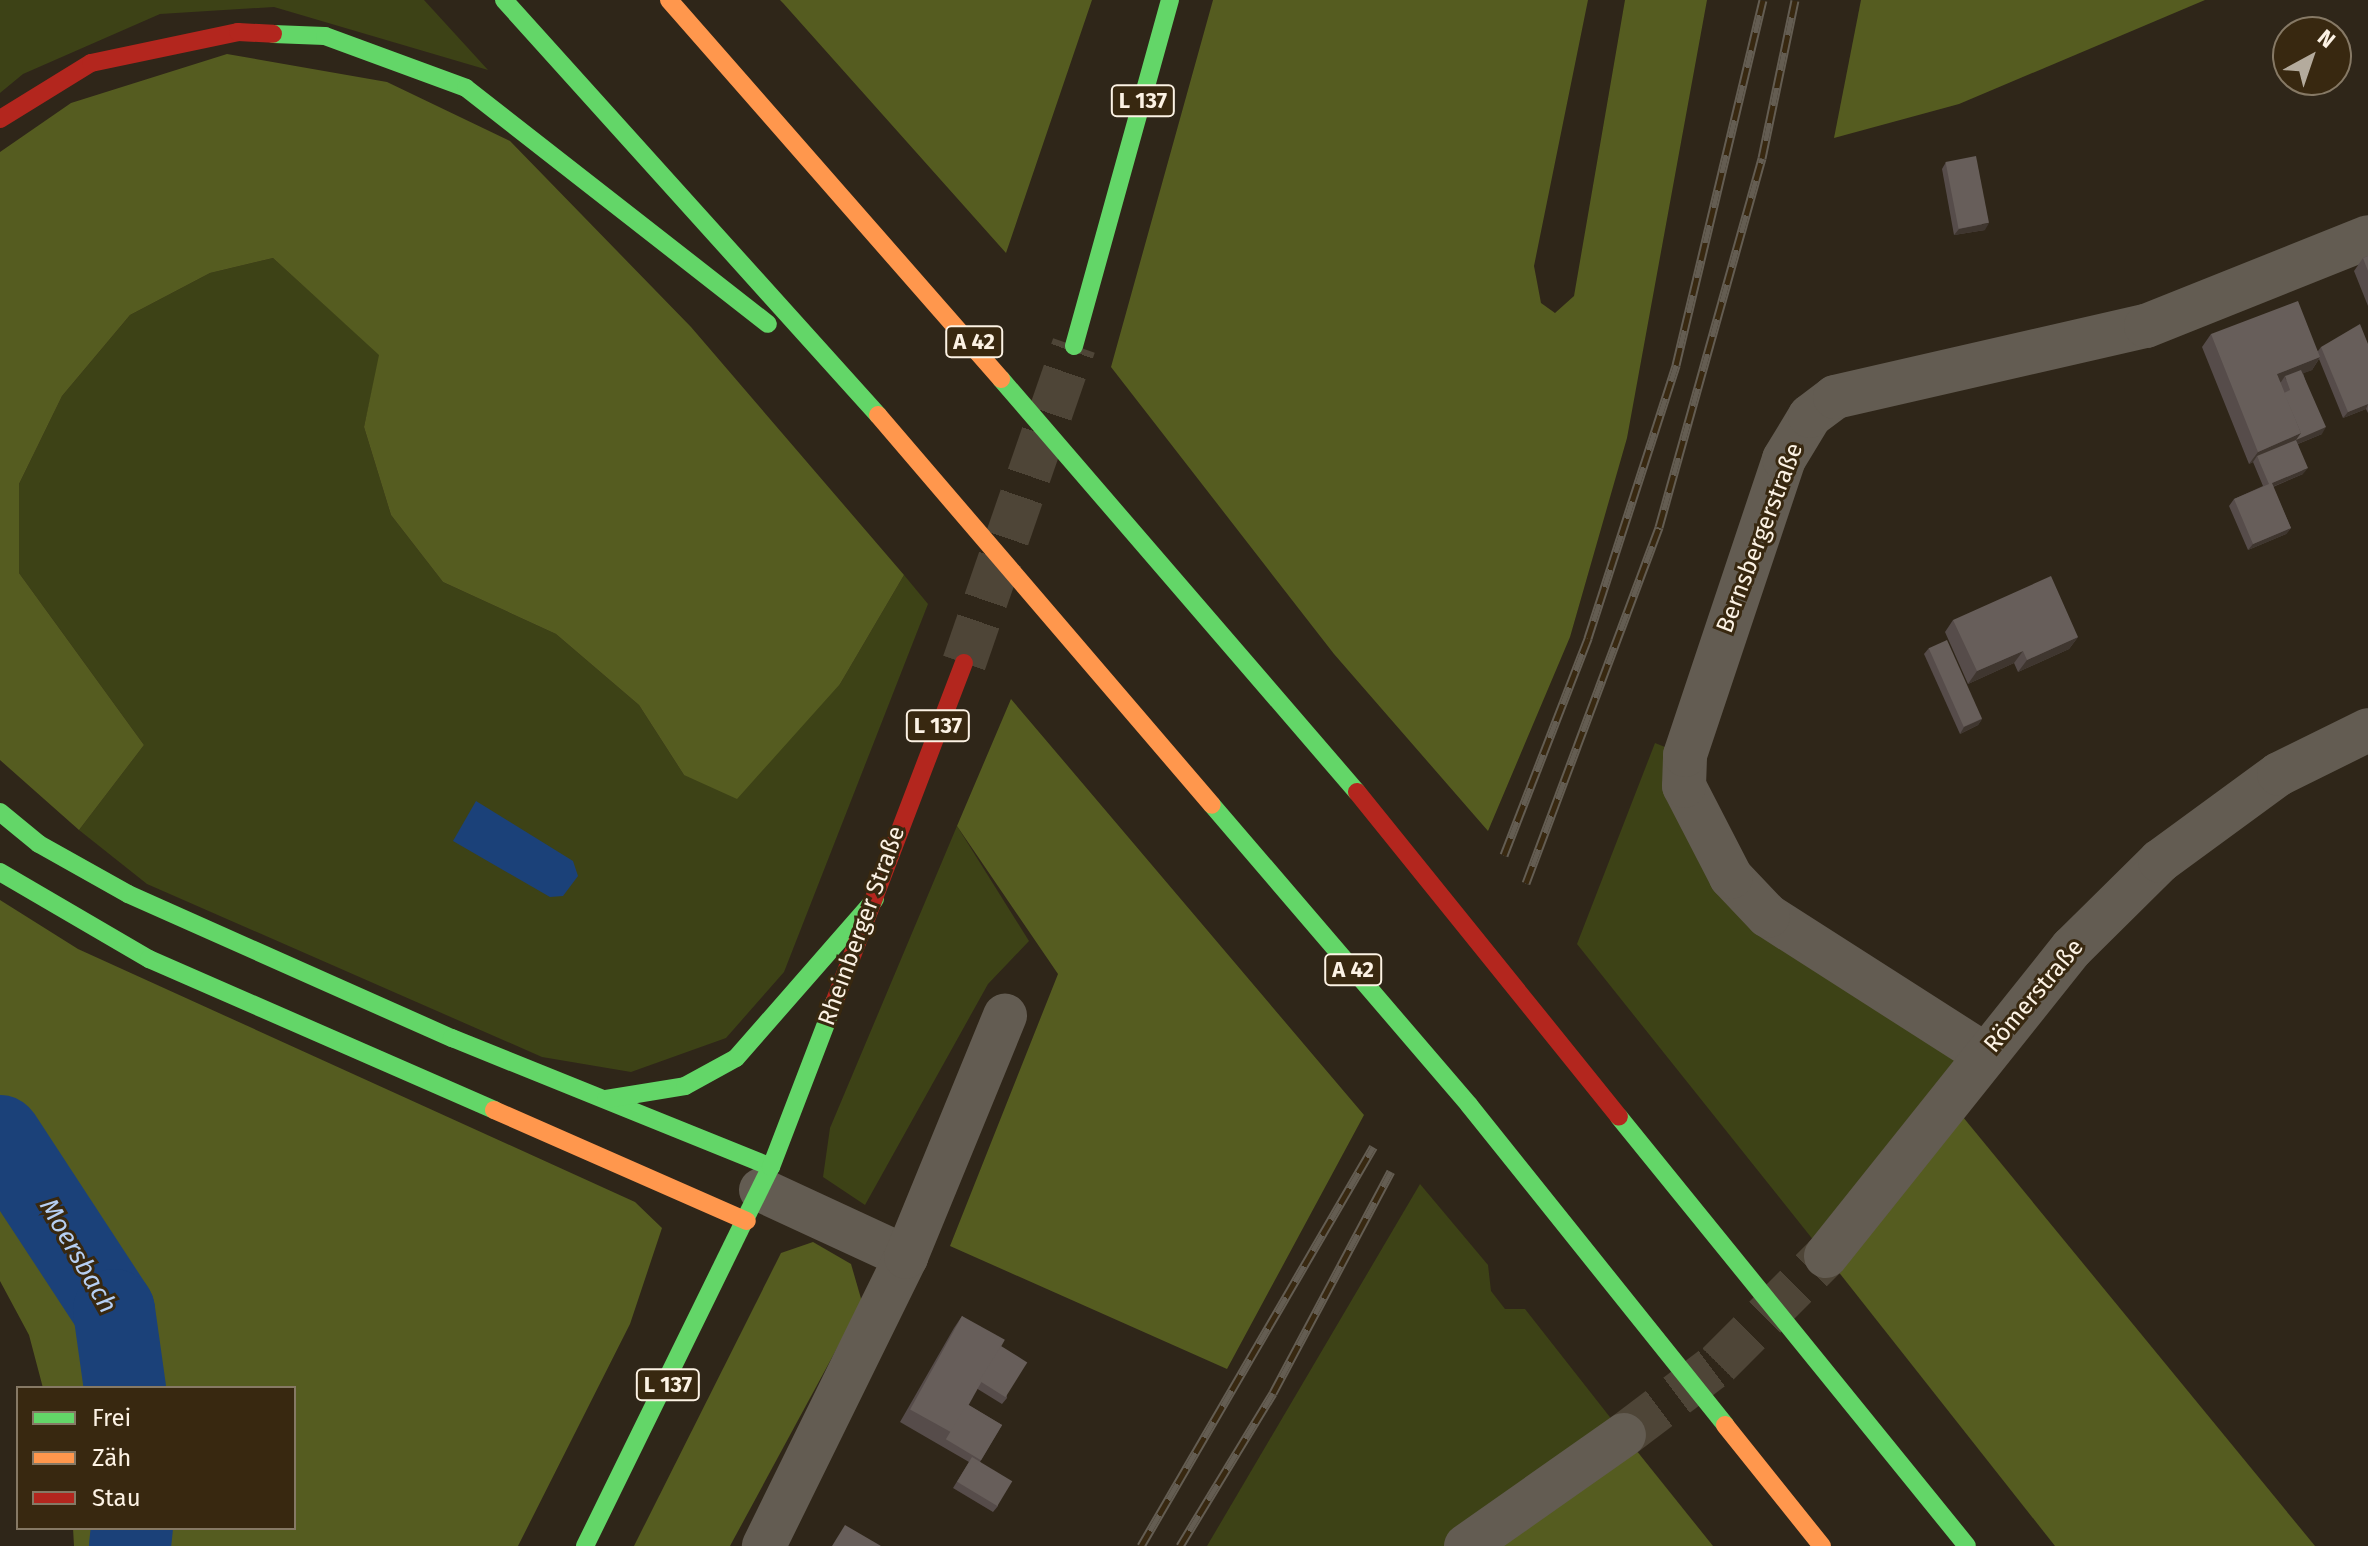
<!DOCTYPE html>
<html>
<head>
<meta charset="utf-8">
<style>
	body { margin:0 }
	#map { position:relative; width:2368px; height:1546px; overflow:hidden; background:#2f2619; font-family:"Fira Sans",sans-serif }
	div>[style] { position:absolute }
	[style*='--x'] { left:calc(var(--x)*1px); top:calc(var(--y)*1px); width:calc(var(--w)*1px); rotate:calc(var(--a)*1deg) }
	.green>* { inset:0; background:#3d4216 }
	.forest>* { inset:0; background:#555c20 }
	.water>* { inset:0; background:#1b4179 }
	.river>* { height:82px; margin:-41px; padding:0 41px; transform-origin:41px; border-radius:41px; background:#1b4179 }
	.street-tunnel>* { height:44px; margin-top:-22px; transform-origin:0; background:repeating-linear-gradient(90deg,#4e4537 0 44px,transparent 0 66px) }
	.primary-tunnel>* { height:44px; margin-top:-22px; transform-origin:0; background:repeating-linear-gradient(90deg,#4e4537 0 44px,transparent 0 66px) }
	.street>* { height:44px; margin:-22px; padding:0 22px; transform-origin:22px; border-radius:22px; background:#635c52 }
	.fast>* { height:18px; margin:-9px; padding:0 9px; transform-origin:9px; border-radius:9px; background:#63d668 }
	.slow>* { height:18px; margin:-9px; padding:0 9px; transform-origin:9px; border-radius:9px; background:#ff974d }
	.jam>* { height:18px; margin:-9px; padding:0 9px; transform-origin:9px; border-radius:9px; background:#b3261e }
	.rail>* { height:9px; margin-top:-4.5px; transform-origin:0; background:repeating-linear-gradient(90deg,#382810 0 18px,#645d52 0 36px); box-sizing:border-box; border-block:2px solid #645d52 }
	.wall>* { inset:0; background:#564c4a }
	.shaded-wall>* { inset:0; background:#3f362f }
	.building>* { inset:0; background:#675e5a; transform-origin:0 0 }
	span { translate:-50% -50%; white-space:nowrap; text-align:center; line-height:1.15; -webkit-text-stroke:6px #382810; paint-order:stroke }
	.shield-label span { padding:2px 6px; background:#382810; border:2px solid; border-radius:6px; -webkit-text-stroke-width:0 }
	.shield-label { font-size:22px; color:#fcf2e4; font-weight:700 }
	.street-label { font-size:24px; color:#fcf2e4 }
	.water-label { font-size:26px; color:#b6cff3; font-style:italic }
	.legend { position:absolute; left:16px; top:1386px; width:280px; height:144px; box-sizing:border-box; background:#382810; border:2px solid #867965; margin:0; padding:10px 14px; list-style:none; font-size:24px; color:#fcf2e4 }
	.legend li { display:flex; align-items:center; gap:16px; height:40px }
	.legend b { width:40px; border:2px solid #867965 }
	.north { position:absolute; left:2272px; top:16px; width:80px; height:80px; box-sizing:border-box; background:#382810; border:2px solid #867965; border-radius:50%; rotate:40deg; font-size:22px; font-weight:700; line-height:32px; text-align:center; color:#fcf2e4 }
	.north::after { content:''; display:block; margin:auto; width:28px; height:36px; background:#b4ab9d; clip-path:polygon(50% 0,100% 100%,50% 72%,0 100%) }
</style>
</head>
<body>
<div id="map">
	<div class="green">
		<div style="clip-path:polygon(0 0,424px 0,488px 70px,274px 7px,160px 14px,23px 74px,0 93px)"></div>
		<div style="clip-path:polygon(273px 258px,380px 355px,364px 427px,391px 515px,443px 582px,556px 634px,639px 705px,684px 775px,840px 684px,904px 575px,928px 604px,784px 972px,726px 1038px,631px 1072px,542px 1057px,147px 884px,79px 830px,144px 745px,19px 573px,19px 484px,62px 396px,130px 315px,210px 273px)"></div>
		<div style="clip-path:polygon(1655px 743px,1685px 755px,1731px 877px,1984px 1054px,1826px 1256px,1577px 944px)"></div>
		<div style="clip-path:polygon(957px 826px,1029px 941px,988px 984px,865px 1205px,823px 1177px,830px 1128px)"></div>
		<div style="clip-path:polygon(1420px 1184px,1488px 1265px,1491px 1291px,1505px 1309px,1525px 1309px,1624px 1435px,1466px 1546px,1207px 1546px)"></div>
	</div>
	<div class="forest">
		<div style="clip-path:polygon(780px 0,1092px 0,1006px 253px,783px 3px)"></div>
		<div style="clip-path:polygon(1213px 0,1588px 0,1534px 266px,1541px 303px,1555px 313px,1574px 296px,1625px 0,1707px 0,1627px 438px,1570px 637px,1488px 831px,1334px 654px,1111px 367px)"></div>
		<div style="clip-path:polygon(1861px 0,2205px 0,1959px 104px,1834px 138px)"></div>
		<div style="clip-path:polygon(227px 54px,387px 82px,510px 141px,691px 327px,904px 575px,840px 684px,737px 799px,684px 775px,639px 705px,556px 634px,443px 582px,391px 515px,364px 427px,379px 355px,273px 258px,210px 273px,130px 315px,62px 396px,19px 484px,19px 573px,144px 745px,79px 830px,0 760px,0 152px,71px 103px)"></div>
		<div style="clip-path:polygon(1011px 699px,1364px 1115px,1227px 1369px,950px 1246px,1058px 974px,957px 826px)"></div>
		<div style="clip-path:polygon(0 900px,78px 949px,635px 1202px,662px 1228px,630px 1324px,518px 1546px,74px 1546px,73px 1528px,294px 1528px,294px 1388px,43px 1388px,29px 1335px,0 1281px)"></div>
		<div style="clip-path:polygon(1949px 1100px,2315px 1546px,2055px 1546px,1826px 1256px)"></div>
		<div style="clip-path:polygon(813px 1242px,851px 1264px,862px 1302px,730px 1546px,634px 1546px,781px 1253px)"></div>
		<div style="clip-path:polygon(1624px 1435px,1713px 1546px,1466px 1546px)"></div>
	</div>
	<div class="water">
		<div style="clip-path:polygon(476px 801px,573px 861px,578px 876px,563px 896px,550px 897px,453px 841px)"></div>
	</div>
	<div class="river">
		<div style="--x:0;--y:1136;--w:208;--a:56.8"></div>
		<div style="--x:114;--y:1310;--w:79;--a:82"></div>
		<div style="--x:130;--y:1546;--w:18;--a:-84"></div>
	</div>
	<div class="street-tunnel">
		<div style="--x:1624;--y:1435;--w:118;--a:-37.1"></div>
		<div style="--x:1718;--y:1364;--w:153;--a:-45"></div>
	</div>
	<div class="primary-tunnel">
		<div style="--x:964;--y:663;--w:336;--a:-70.9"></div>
	</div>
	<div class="street">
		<div style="--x:1984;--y:1054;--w:256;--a:-147.4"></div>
		<div style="--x:1768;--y:916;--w:54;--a:-133.5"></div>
		<div style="--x:1731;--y:877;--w:102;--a:-117.3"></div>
		<div style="--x:1684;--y:786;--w:31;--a:-88"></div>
		<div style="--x:1685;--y:755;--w:312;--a:-71.5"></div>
		<div style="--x:1784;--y:459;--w:50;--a:-58.8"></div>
		<div style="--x:1810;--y:416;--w:31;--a:-37"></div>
		<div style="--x:1835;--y:397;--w:319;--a:-12.9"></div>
		<div style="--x:2146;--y:326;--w:239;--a:-21.8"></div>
		<div style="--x:761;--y:1190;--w:160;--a:24.8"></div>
		<div style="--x:906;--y:1257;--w:322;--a:116.2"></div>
		<div style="--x:1826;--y:1256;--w:394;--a:-51.4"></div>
		<div style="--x:2072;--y:948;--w:124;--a:-44.7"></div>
		<div style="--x:2160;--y:861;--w:147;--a:-36.2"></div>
		<div style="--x:2279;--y:774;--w:99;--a:-26.3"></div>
		<div style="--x:906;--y:1257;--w:261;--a:-67.7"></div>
		<div style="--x:1466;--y:1546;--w:193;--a:-35.1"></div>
	</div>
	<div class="fast">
		<div style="--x:504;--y:0;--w:559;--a:47.97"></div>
		<div style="--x:273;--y:34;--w:52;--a:2.2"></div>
		<div style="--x:325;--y:36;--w:150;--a:20.2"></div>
		<div style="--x:466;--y:88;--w:383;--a:38"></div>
		<div style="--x:1074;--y:346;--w:359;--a:-74.5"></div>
		<div style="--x:1001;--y:379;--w:545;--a:49.24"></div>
		<div style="--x:1212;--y:805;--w:395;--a:49.4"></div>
		<div style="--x:1469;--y:1105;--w:410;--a:51.3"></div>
		<div style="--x:0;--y:812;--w:50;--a:39.4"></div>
		<div style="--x:39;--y:844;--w:102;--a:29.3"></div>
		<div style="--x:128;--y:894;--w:355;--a:24"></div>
		<div style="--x:452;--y:1038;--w:344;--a:22"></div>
		<div style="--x:0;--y:872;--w:173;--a:30.3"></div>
		<div style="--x:149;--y:959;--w:377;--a:23.6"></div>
		<div style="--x:606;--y:1099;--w:80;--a:-9.3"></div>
		<div style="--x:685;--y:1086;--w:58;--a:-28.8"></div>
		<div style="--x:736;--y:1058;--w:211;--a:-48.8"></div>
		<div style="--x:1619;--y:1117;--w:552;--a:50.95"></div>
		<div style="--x:585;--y:1546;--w:422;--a:-63.9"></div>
		<div style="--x:771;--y:1167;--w:176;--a:-69"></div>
	</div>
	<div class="slow">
		<div style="--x:669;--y:0;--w:504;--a:48.78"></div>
		<div style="--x:878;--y:415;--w:513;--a:49.42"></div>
		<div style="--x:494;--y:1110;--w:276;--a:23.7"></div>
		<div style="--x:1725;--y:1425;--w:155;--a:51.3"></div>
	</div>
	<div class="jam">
		<div style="--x:0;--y:119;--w:107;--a:-31.6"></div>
		<div style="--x:91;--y:63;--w:150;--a:-11.9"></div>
		<div style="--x:238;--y:32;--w:35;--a:3"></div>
		<div style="--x:1357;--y:792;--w:417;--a:51.1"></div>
		<div style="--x:834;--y:1003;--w:364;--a:-69.1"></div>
	</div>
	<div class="rail">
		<div style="--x:1504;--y:855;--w:233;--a:-68.8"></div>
		<div style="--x:1588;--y:638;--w:287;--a:-72.1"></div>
		<div style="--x:1676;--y:365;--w:375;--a:-76.6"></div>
		<div style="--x:1526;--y:883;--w:380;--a:-69.5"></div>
		<div style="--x:1659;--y:527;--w:383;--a:-74.4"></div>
		<div style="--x:1762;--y:158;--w:161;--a:-78.2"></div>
		<div style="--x:1141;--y:1546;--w:462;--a:-59.8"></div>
		<div style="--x:1180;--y:1546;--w:179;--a:-58.7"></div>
		<div style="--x:1273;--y:1393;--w:251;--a:-62"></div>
	</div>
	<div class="wall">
		<div style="clip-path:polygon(1946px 162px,1985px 230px,1954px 235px,1942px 169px)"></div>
		<div style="clip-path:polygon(2368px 256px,2368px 306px,2354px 271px,2363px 258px)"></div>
		<div style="clip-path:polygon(2211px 334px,2318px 351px,2321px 347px,2368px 344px,2368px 413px,2366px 409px,2343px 418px,2319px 359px,2312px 370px,2303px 373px,2322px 434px,2298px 444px,2303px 474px,2273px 487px,2291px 528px,2286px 534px,2248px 550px,2229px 506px,2234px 499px,2263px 486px,2253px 462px,2249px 464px,2202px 347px)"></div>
		<div style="clip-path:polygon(1953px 620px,2078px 637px,2069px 649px,2018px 672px,2014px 663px,1968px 684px,1945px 632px)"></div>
		<div style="clip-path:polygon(1929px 648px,1982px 719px,1978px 725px,1960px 734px,1924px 654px)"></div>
		<div style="clip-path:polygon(962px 1316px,1001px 1346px,1007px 1398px,1002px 1404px,976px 1388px,967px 1404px,1002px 1425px,980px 1462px,998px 1506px,993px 1512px,953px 1488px,969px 1462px,900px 1422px,954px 1328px)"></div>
	</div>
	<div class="shaded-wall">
		<div style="clip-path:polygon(1989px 223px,1985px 230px,1954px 235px,1959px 229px)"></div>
		<div style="clip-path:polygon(2320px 357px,2312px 370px,2286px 380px,2285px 376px,2281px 382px,2268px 387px,2277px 374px)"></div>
		<div style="clip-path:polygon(2368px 404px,2366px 409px,2343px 418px,2348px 412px)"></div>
		<div style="clip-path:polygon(2326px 427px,2322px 434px,2259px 460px,2257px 456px,2253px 462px,2249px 464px,2258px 452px,2301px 433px)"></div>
		<div style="clip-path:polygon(2308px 468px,2303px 474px,2267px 489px,2272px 483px)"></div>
		<div style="clip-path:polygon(2291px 528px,2286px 534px,2248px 550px,2253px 544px)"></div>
		<div style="clip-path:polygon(2078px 637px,2069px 649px,2018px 672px,2027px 660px)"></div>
		<div style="clip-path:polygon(2023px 651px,2014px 663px,1968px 684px,1977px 671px)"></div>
		<div style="clip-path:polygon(1982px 719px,1978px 725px,1960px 734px,1964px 727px)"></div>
	</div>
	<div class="building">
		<div style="left:1976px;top:156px;width:68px;height:31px;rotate:79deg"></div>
		<div style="clip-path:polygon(2368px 256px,2368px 271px,2363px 258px)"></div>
		<div style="clip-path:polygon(2298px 301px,2320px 357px,2277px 374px,2301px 433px,2258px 452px,2211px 334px)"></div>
		<div style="clip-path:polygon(2360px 324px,2368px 344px,2368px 404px,2348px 412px,2321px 347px)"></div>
		<div style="clip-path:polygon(2301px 370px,2326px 427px,2296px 440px,2301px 433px,2284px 393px,2290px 390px,2285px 376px)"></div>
		<div style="clip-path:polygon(2296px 440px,2308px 468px,2272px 483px,2291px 528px,2253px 544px,2234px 499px,2269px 484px,2257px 456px)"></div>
		<div style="clip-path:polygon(2051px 576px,2078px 637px,2027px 660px,2023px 651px,1977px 671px,1953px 620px)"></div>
		<div style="left:1947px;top:640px;width:86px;height:20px;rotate:66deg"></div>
		<div style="left:962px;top:1316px;width:49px;height:107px;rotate:29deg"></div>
		<div style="left:1001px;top:1346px;width:31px;height:41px;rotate:32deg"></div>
		<div style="left:967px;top:1404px;width:41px;height:41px;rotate:31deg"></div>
		<div style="left:972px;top:1457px;width:47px;height:29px;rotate:31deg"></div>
		<div style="clip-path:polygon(845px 1525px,881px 1546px,832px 1546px)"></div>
	</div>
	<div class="shield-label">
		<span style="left:1143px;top:101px">L 137</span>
		<span style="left:974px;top:342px">A 42</span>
		<span style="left:938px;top:726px">L 137</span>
		<span style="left:1353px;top:970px">A 42</span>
		<span style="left:668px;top:1385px">L 137</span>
	</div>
	<div class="street-label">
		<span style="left:1760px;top:538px;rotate:-69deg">Bernsbergerstraße</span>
		<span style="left:862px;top:926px;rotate:-70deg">Rheinberger Straße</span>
		<span style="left:2034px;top:996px;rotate:-50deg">Römerstraße</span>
	</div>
	<div class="water-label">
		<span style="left:78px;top:1256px;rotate:60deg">Moersbach</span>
	</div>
	<ul class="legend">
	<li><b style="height:10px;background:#63d668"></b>Frei</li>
	<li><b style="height:10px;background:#ff974d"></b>Zäh</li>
	<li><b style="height:10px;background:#b3261e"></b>Stau</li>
	</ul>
	<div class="north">N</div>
</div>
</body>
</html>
